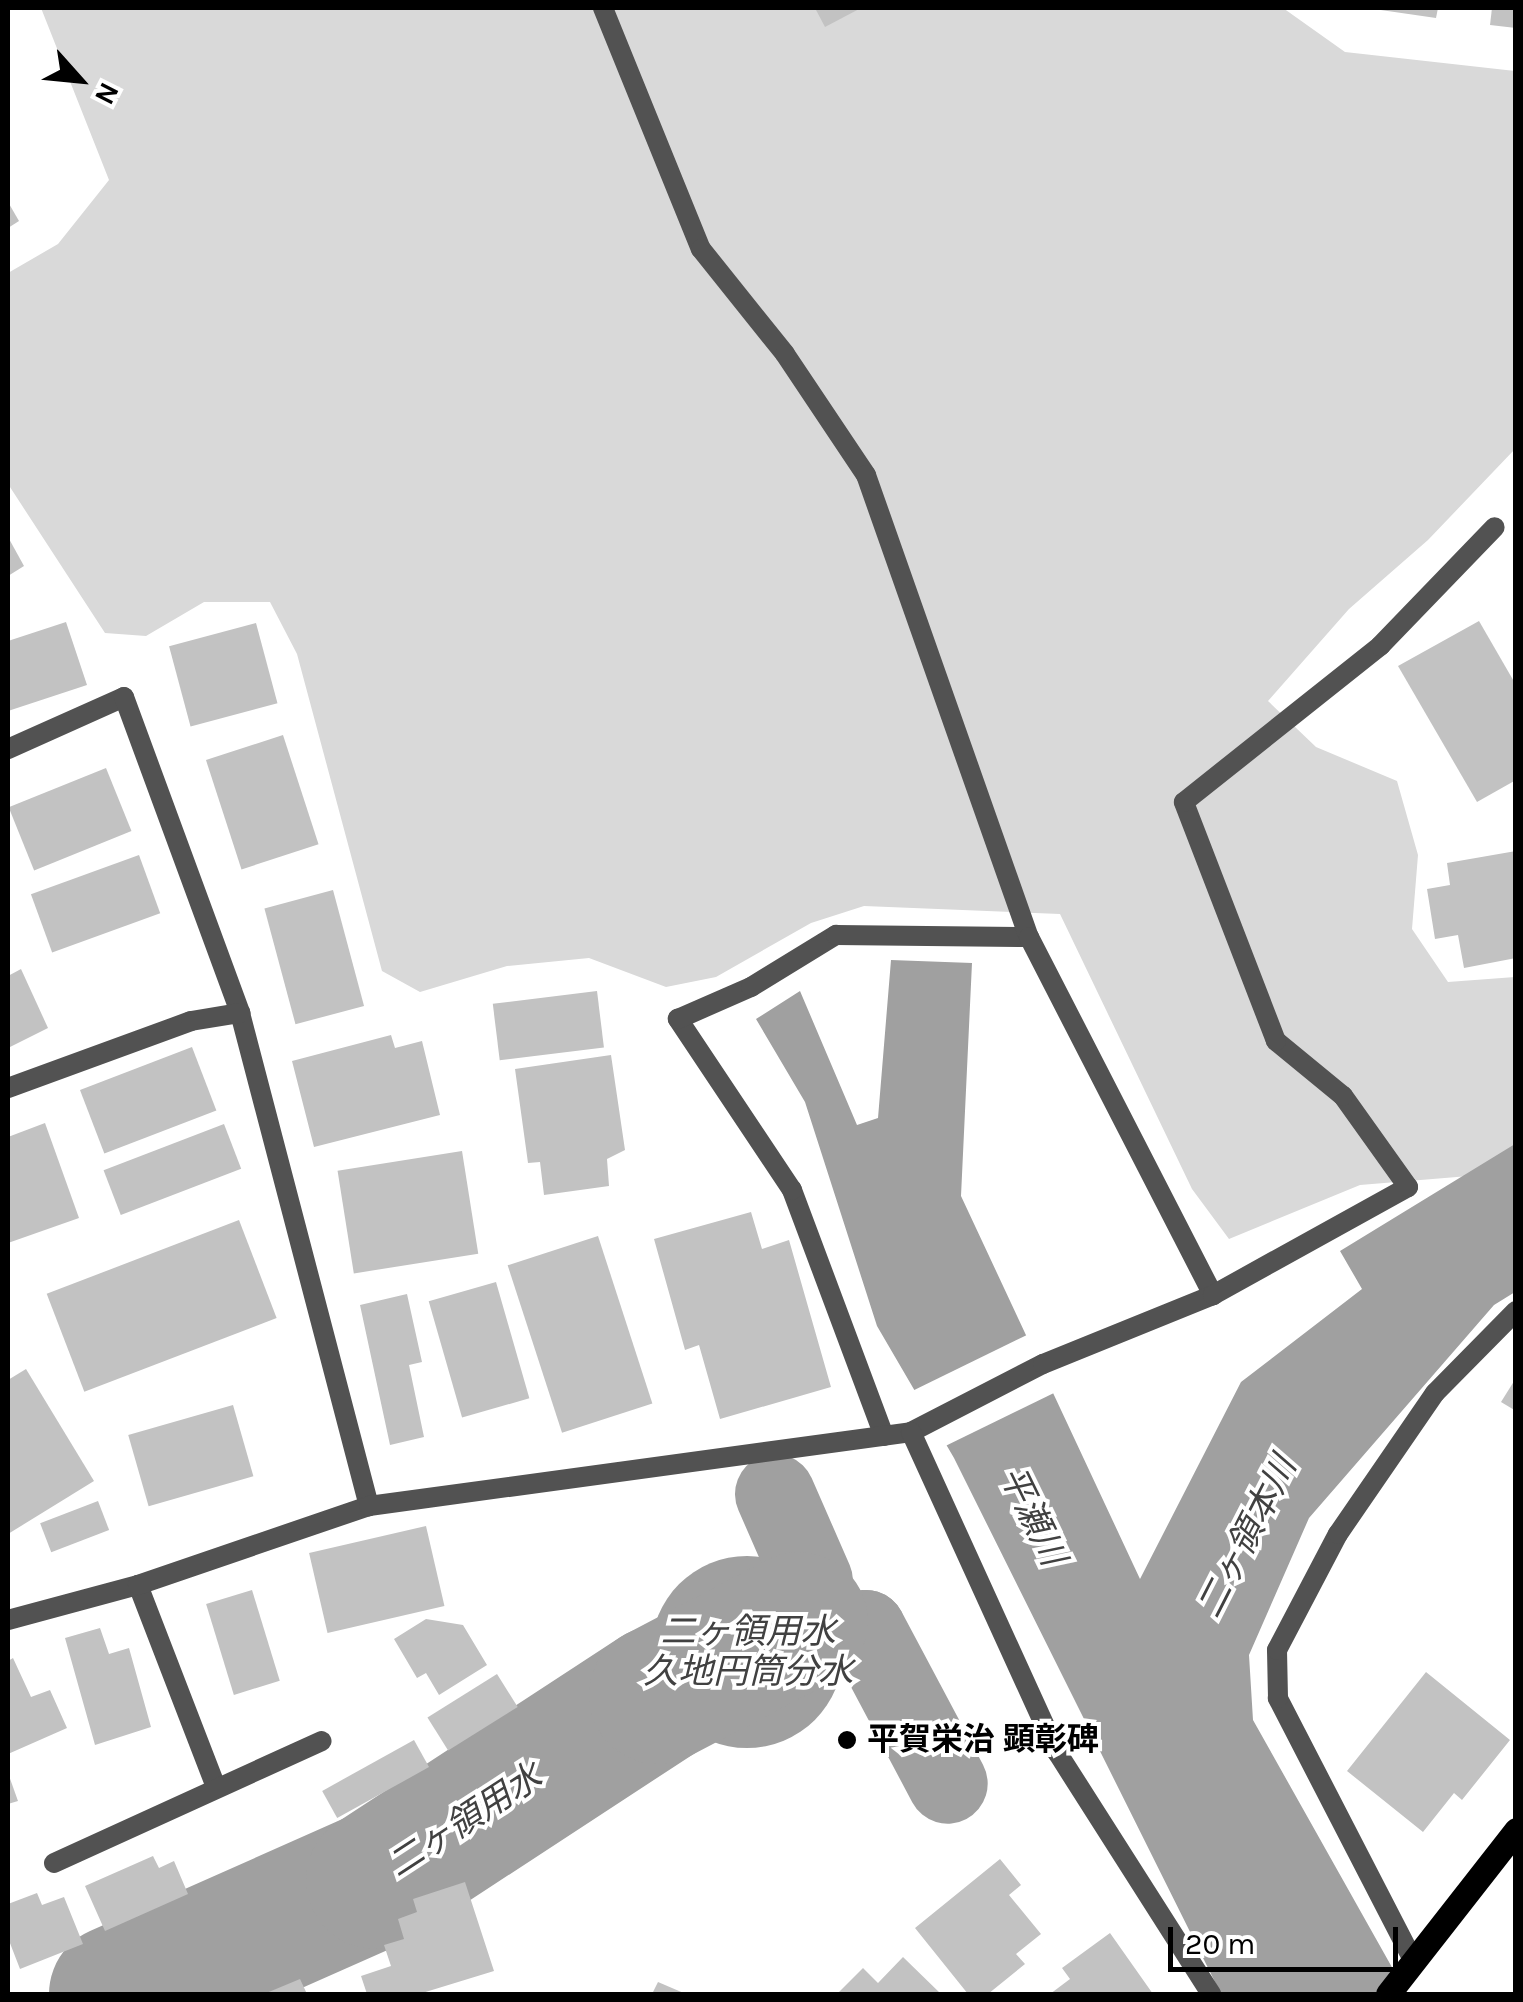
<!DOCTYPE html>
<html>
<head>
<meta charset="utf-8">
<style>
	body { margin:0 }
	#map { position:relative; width:1523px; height:2002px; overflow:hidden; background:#fff; font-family:Karla,"Noto Sans JP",sans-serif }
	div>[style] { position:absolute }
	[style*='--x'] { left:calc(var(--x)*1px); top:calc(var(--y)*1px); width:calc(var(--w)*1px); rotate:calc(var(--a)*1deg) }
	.green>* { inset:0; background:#d9d9d9 }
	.water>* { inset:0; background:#a0a0a0 }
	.round { border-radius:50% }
	.pier>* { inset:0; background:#fff; transform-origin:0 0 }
	.canal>* { height:80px; margin:-40px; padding:0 40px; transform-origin:40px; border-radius:40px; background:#a0a0a0 }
	.river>* { height:138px; margin:-69px; padding:0 69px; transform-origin:69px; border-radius:69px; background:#a0a0a0 }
	.building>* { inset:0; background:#c2c2c2; transform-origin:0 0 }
	.service>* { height:20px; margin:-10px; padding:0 10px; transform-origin:10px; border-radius:10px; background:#525252 }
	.minor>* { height:20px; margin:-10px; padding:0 10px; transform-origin:10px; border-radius:10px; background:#525252 }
	.primary>* { height:25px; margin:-12.5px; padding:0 12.5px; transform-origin:12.5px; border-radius:12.5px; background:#000 }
	.dots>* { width:28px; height:28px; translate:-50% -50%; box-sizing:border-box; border:5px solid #fff; border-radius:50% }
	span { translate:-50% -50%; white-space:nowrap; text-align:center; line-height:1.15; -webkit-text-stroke:8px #fff; paint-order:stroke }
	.poi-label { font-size:32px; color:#000; font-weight:700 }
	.left { translate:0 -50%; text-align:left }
	.water-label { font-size:35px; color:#414141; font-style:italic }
	.frame { position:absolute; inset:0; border:10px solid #000; pointer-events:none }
	.north { position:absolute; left:30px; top:30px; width:100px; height:100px; -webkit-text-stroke:8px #fff; paint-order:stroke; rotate:117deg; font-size:28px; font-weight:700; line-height:40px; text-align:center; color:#000 }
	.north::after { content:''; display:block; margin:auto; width:35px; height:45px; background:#000; clip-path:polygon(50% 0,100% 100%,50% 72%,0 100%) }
	.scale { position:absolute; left:1168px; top:1927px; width:230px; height:45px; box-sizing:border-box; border:5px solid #000; border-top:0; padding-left:12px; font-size:30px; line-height:35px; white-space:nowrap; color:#000; -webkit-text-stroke:8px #fff; paint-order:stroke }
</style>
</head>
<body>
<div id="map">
	<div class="green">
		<div style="clip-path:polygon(41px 8px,1283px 8px,1345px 52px,1515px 71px,1515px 449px,1428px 540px,1349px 609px,1268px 701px,1316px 747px,1397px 781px,1418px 855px,1412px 929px,1448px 982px,1515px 977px,1515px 1161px,1481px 1175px,1360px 1185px,1229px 1239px,1192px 1189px,1060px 914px,864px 906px,811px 923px,716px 977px,666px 987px,589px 958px,507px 966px,420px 992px,382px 971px,297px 654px,270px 602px,204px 602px,146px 636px,105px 633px,8px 484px,8px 273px,58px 244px,109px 180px)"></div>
	</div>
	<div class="water">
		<div style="clip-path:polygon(891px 960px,972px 963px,961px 1196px,1140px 1579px,1241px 1382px,1362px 1289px,1340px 1251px,1515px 1144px,1515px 1292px,1494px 1305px,1309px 1518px,1249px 1655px,1253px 1720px,1407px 1994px,1221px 1994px,954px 1458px,877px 1326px,805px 1102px,756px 1019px,800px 991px,857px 1125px,878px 1118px)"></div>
		<div class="round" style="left:651px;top:1556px;width:192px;height:192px"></div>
	</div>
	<div class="pier">
		<div style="left:1031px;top:1333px;width:64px;height:135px;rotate:64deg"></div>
	</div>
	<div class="canal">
		<div style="--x:775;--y:1494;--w:95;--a:66.4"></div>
		<div style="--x:842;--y:1632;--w:24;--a:-5"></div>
		<div style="--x:866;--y:1630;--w:174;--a:62"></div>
	</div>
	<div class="river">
		<div style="--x:118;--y:1994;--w:281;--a:-23.9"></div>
		<div style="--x:375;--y:1880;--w:338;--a:-33.2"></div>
		<div style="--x:658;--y:1695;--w:159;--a:-27.7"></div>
	</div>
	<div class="building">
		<div style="clip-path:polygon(815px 8px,861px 8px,825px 27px)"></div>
		<div style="clip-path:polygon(1367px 8px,1438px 8px,1436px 18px)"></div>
		<div style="clip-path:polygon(1492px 8px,1516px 8px,1516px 28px,1490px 25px)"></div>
		<div style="clip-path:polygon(8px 202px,19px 221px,8px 228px)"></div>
		<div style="clip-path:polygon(8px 537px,24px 566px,8px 576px)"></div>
		<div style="clip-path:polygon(1479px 621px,1516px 685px,1516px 780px,1477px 802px,1398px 666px)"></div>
		<div style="clip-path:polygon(66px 622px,87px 685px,8px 711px,8px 641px)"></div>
		<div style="left:256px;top:623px;width:83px;height:90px;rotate:75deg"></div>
		<div style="left:283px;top:735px;width:115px;height:81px;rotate:72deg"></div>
		<div style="left:106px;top:768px;width:68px;height:105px;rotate:68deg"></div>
		<div style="clip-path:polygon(1516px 851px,1516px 958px,1464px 968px,1458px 935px,1435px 939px,1427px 889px,1450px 885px,1447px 863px)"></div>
		<div style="left:139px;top:855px;width:62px;height:115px;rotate:70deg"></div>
		<div style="left:333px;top:890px;width:120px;height:71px;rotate:75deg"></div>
		<div style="clip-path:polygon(21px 969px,48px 1028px,8px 1048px,8px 976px)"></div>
		<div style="left:597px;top:991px;width:57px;height:105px;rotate:83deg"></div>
		<div style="clip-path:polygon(391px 1035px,395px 1048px,422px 1041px,440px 1115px,314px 1147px,292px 1061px)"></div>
		<div style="left:192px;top:1047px;width:68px;height:120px;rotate:69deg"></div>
		<div style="clip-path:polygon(611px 1055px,625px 1150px,607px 1159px,609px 1186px,544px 1195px,540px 1162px,528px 1163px,515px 1069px)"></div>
		<div style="clip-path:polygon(45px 1123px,79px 1218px,8px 1243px,8px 1137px)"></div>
		<div style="left:224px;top:1124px;width:48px;height:129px;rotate:69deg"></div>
		<div style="left:462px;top:1151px;width:104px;height:126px;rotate:81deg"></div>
		<div style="clip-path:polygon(751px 1212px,762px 1249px,789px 1240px,831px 1387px,720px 1419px,699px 1345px,685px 1350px,654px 1239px)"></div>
		<div style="left:239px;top:1220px;width:105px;height:206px;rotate:69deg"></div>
		<div style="left:598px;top:1236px;width:176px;height:95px;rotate:72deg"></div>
		<div style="left:496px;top:1282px;width:121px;height:70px;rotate:74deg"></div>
		<div style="clip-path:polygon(407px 1294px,422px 1362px,409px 1365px,424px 1437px,390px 1445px,360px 1305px)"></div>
		<div style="clip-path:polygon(26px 1369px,94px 1481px,8px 1534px,8px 1380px)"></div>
		<div style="clip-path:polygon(1516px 1378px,1516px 1411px,1501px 1402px)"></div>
		<div style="left:233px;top:1405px;width:74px;height:109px;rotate:74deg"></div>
		<div style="left:98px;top:1501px;width:31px;height:62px;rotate:69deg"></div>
		<div style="left:426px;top:1526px;width:82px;height:120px;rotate:77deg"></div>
		<div style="left:252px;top:1590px;width:95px;height:48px;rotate:73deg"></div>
		<div style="clip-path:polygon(426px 1619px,463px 1625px,487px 1665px,439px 1695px,426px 1673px,417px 1678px,394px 1639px)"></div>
		<div style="clip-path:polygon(100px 1628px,109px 1654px,129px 1648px,151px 1727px,95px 1745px,65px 1638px)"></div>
		<div style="clip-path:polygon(13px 1658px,31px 1697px,50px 1690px,67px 1728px,8px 1754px,8px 1661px)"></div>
		<div style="clip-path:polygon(1426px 1672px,1510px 1740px,1462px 1800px,1454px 1793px,1423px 1832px,1347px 1771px)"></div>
		<div style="left:497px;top:1674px;width:39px;height:82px;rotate:58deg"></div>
		<div style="left:414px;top:1740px;width:31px;height:105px;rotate:61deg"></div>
		<div style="clip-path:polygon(8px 1773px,18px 1801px,8px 1804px)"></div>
		<div style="clip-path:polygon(153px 1856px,159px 1868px,174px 1861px,188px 1894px,105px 1931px,85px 1886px)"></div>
		<div style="clip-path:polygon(1000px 1859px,1021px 1885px,1009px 1895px,1041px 1934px,1016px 1954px,1025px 1964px,988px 1994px,968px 1994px,915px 1928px)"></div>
		<div style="clip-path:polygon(465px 1882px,494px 1971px,419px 1994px,367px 1994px,361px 1976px,391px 1966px,384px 1945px,404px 1939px,398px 1919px,417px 1912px,413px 1899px)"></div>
		<div style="clip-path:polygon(37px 1893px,42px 1905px,64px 1897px,83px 1944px,20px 1969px,8px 1938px,8px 1904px)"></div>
		<div style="clip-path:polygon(1110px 1933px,1153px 1994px,1050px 1994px,1070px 1979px,1062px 1968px)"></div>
		<div style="clip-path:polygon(903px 1957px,941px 1994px,837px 1994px,863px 1968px,878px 1983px)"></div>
		<div style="clip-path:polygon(300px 1979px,307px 1994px,264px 1994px)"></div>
		<div style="clip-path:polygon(658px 1982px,686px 1994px,652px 1994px)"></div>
	</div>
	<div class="service">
		<div style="--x:884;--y:1436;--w:263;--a:-110.5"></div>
		<div style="--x:792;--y:1190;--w:206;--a:-123.7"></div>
		<div style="--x:678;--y:1019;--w:80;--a:-23.7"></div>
		<div style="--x:751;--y:987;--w:100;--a:-31.5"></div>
		<div style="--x:836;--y:935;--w:193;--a:0.6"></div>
		<div style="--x:138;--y:1585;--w:214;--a:68.9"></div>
		<div style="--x:54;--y:1863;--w:294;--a:-24.5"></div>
	</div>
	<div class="minor">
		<div style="--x:603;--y:8;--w:260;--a:67.9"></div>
		<div style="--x:701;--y:249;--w:134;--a:51.3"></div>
		<div style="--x:785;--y:354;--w:146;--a:56.2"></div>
		<div style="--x:866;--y:475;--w:490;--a:70.6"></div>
		<div style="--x:1029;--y:937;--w:403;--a:62.8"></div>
		<div style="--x:8;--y:749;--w:127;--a:-24.1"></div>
		<div style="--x:124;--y:697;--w:337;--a:69.8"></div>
		<div style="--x:240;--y:1013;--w:510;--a:75.34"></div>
		<div style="--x:8;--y:1088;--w:195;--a:-20.1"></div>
		<div style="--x:191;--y:1021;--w:50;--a:-9.3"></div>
		<div style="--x:911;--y:1432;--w:148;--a:-27.3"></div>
		<div style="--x:1043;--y:1364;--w:183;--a:-22.1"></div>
		<div style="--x:1213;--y:1295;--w:223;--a:-29"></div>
		<div style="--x:1408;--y:1187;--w:112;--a:-125.5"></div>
		<div style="--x:1343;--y:1096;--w:87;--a:-140.6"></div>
		<div style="--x:1276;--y:1041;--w:256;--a:-111.1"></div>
		<div style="--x:1184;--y:802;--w:251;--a:-38.5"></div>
		<div style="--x:1380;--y:646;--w:165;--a:-46"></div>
		<div style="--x:8;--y:1620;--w:135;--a:-15.1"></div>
		<div style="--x:138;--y:1585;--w:244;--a:-18.9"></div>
		<div style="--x:369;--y:1506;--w:547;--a:-7.77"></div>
		<div style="--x:911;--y:1432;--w:352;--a:65.5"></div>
		<div style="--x:1057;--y:1752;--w:287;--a:57.5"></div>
		<div style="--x:1414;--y:1962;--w:297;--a:-117.3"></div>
		<div style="--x:1278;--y:1698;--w:48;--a:-91.2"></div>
		<div style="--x:1277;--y:1650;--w:131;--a:-62.3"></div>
		<div style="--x:1338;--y:1534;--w:171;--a:-55.5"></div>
		<div style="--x:1435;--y:1393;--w:115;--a:-45.4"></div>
	</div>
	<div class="primary">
		<div style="--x:1388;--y:1994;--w:208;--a:-52"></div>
	</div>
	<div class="dots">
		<div style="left:847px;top:1740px;background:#000"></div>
	</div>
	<div class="poi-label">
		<span class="left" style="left:867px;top:1740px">平賀栄治 顕彰碑</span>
	</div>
	<div class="water-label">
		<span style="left:1032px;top:1516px;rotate:64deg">平瀬川</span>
		<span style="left:1247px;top:1537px;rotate:-63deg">二ヶ領本川</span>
		<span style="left:748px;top:1652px">二ヶ領用水<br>久地円筒分水</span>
		<span style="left:465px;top:1821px;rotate:-33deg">二ヶ領用水</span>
	</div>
	<div class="frame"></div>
	<div class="north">N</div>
	<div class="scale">20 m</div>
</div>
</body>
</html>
